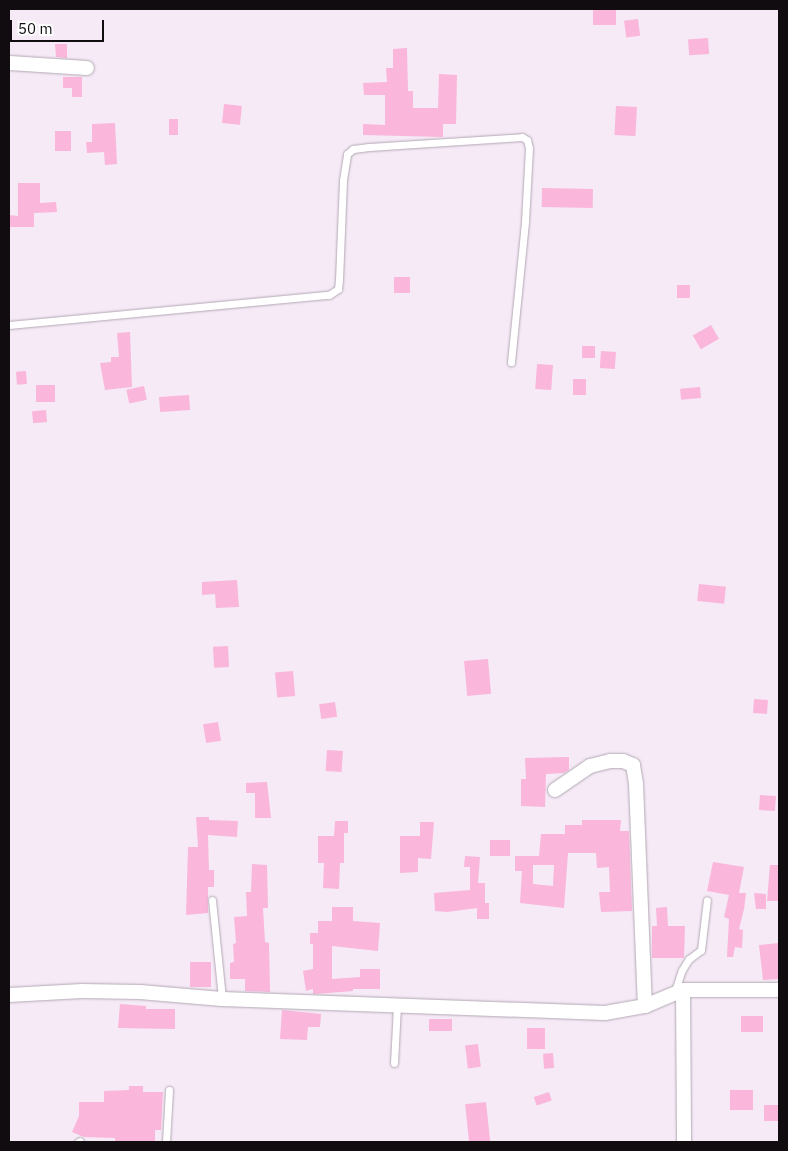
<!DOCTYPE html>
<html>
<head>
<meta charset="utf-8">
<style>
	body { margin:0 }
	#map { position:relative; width:788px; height:1151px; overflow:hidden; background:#f5eaf6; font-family:"IBM Plex Sans",sans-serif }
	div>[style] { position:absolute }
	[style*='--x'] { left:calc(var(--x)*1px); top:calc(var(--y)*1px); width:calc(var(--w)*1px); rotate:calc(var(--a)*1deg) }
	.building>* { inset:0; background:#fab6db; transform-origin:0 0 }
	.roads { filter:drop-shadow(0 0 1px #b2a8b3) drop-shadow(0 0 1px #b2a8b3) }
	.lane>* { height:7px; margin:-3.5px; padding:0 3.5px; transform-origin:3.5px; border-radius:3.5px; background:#fff }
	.street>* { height:14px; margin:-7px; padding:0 7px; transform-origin:7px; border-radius:7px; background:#fff }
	span { translate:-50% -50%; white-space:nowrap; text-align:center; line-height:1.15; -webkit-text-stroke:4.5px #fff; paint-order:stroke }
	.frame { position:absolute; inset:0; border:10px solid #100c10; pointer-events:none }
	.scale { position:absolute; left:10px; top:20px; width:94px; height:22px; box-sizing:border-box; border:2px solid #100c10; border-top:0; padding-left:6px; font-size:15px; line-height:18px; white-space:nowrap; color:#100c10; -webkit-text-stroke:4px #fff; paint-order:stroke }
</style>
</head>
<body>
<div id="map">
	<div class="building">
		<div style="left:593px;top:9px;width:23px;height:16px"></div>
		<div style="left:638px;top:19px;width:17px;height:14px;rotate:83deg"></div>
		<div style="left:708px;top:38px;width:16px;height:20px;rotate:86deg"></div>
		<div style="clip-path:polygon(55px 44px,67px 44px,67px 58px,56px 57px)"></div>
		<div style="clip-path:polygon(407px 48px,408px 91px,413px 91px,413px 108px,438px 108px,439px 74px,457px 75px,456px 124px,443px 124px,443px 137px,363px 135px,363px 124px,385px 125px,385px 95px,364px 95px,363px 83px,387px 82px,386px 68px,393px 68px,393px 49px)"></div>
		<div style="clip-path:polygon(63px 77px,82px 77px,82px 97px,72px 97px,72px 88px,63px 88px)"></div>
		<div style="left:224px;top:104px;width:18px;height:19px;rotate:6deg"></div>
		<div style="left:616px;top:106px;width:21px;height:29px;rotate:3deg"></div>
		<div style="left:169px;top:119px;width:9px;height:16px"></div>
		<div style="clip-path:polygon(115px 123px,117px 164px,105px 165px,104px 152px,87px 153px,86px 142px,92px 142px,92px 124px)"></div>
		<div style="left:55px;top:131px;width:16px;height:20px"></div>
		<div style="clip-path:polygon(18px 183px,40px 183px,40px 203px,56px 202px,57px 212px,34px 213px,34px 227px,9px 227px,9px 215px,18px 216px)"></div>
		<div style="left:542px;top:188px;width:51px;height:19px;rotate:1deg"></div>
		<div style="left:410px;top:277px;width:16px;height:16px;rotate:90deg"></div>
		<div style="left:677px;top:285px;width:13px;height:13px"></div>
		<div style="left:711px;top:325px;width:16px;height:21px;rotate:60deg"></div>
		<div style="clip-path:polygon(130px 332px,132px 387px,105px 390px,100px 363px,111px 362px,111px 357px,119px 357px,117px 333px)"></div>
		<div style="left:582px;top:346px;width:13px;height:12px"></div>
		<div style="left:601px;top:351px;width:15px;height:17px;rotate:4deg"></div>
		<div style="left:537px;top:364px;width:16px;height:25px;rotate:4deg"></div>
		<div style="left:26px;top:371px;width:13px;height:10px;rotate:86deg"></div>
		<div style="left:573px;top:379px;width:13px;height:16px"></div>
		<div style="left:36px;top:385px;width:19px;height:17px"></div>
		<div style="left:144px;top:386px;width:14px;height:18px;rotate:78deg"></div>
		<div style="left:700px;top:387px;width:11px;height:20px;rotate:85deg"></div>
		<div style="left:189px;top:395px;width:15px;height:30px;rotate:86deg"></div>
		<div style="left:46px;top:410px;width:12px;height:14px;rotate:85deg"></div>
		<div style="clip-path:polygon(237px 580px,239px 607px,216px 608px,215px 594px,202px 595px,202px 582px)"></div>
		<div style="left:699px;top:584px;width:27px;height:17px;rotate:6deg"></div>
		<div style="left:228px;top:646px;width:21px;height:15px;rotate:87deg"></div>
		<div style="left:488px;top:659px;width:35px;height:24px;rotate:85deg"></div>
		<div style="left:293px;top:671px;width:25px;height:18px;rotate:85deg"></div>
		<div style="left:754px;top:699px;width:14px;height:14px;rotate:4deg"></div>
		<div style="left:335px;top:702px;width:15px;height:16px;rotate:82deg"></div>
		<div style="left:218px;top:722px;width:19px;height:15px;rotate:81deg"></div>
		<div style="left:327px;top:750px;width:16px;height:21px;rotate:4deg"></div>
		<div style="clip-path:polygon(569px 757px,569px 770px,564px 773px,546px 774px,545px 807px,521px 806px,521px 779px,526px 779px,525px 758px)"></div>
		<div style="clip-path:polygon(267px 782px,271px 818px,255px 818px,255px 793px,246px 793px,246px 783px)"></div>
		<div style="left:760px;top:795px;width:16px;height:15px;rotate:4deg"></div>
		<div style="clip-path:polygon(196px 817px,209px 817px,209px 820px,238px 821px,237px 837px,208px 835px,209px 870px,214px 870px,214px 887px,208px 887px,208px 913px,186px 915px,188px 847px,198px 847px)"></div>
		<div style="clip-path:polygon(evenodd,582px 820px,621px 820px,620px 831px,629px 831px,632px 911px,601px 912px,599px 892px,610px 892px,609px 867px,597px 868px,596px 853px,568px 853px,564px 908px,520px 903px,522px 871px,515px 871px,515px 856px,539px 856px,541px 834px,565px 834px,565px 825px,582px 825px,582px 820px,533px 865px,554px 865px,553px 886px,533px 884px,533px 865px)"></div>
		<div style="clip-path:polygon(335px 821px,348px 821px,348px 833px,344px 833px,344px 863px,340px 863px,339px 889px,323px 888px,324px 863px,318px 863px,318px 836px,334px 836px)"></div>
		<div style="clip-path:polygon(420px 822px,434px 822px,431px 859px,418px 858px,418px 872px,400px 873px,400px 836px,420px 836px)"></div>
		<div style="left:490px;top:840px;width:20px;height:16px"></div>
		<div style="clip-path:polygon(465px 856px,480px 857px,478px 883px,485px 883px,485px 903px,489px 903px,489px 919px,477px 919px,477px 908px,447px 912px,435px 911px,434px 893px,470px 890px,470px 867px,464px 867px)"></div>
		<div style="clip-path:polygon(713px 862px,744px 867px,739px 893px,746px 893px,744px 909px,739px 929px,743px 930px,742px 948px,735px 947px,733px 957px,727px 957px,729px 919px,724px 917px,729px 895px,707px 891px)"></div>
		<div style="clip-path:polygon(252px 864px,267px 865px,268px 908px,263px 908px,265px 942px,269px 943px,270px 992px,245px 991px,245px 979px,230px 979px,230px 963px,234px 962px,233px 944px,236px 943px,234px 917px,247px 916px,246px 892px,251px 892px)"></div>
		<div style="clip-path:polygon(770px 865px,779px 865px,779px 901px,767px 901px)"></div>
		<div style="clip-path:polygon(754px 893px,766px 894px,766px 909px,756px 909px)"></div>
		<div style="clip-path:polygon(332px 907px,353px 907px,353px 921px,380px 923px,378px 951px,332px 946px,332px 979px,360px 977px,360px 969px,380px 969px,380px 989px,353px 989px,353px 991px,315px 994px,313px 994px,313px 989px,306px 991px,303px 971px,313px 969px,313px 944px,310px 944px,310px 933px,318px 933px,318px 921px,332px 921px)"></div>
		<div style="clip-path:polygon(667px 907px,668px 926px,685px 926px,684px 958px,652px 958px,652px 926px,657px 926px,656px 908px)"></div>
		<div style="clip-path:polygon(779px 943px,779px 979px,763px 980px,759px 945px)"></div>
		<div style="left:190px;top:962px;width:21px;height:25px"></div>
		<div style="clip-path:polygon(120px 1004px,146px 1006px,146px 1009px,175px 1009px,175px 1029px,118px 1028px)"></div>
		<div style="clip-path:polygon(282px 1010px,321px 1014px,320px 1027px,308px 1027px,307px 1040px,280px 1039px)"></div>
		<div style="left:741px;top:1016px;width:22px;height:16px"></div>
		<div style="left:429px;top:1019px;width:23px;height:12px"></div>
		<div style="left:527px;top:1028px;width:18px;height:21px"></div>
		<div style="left:478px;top:1044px;width:23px;height:13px;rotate:83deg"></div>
		<div style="left:553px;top:1053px;width:15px;height:10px;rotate:86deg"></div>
		<div style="clip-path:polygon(129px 1086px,143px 1086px,143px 1092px,163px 1092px,161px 1130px,155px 1130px,155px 1142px,115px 1142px,115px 1138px,84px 1137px,72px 1132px,79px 1116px,79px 1102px,104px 1102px,104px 1091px,129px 1090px)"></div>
		<div style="left:730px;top:1090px;width:23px;height:20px"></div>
		<div style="left:549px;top:1092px;width:9px;height:16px;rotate:72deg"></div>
		<div style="left:486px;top:1102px;width:40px;height:21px;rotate:84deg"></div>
		<div style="left:779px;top:1105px;width:16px;height:15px;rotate:90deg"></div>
	</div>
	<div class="roads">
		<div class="lane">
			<div style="--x:9;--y:325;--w:321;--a:-5.4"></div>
			<div style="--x:329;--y:295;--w:11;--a:-34"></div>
			<div style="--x:338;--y:289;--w:9;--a:-84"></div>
			<div style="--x:339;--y:280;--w:100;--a:-87.7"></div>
			<div style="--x:343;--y:180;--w:26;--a:-81"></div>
			<div style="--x:347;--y:154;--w:8;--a:-40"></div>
			<div style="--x:353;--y:149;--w:16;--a:-7"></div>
			<div style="--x:369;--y:147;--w:153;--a:-3.7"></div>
			<div style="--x:522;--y:137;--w:6;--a:31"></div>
			<div style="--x:527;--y:140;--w:8;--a:76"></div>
			<div style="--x:529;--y:148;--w:74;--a:93.1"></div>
			<div style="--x:525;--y:222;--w:141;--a:95.7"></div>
			<div style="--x:212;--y:900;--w:100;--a:84.2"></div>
			<div style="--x:674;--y:994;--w:25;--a:-72"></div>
			<div style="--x:682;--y:970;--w:13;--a:-58"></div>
			<div style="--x:689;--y:959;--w:15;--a:-37"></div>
			<div style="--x:701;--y:950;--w:50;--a:-83.2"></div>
			<div style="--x:394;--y:1063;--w:58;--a:-87"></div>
			<div style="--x:78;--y:1142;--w:2;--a:-27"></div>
			<div style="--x:166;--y:1142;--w:52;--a:-86.7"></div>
		</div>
		<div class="street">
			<div style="--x:9;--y:63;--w:78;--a:3.7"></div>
			<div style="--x:555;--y:790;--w:42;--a:-34.4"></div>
			<div style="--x:590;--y:766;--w:21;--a:-14"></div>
			<div style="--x:610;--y:761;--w:13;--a:0"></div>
			<div style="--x:623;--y:761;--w:11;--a:22"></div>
			<div style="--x:633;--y:765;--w:19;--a:81"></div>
			<div style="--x:636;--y:784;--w:222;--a:87.7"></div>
			<div style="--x:683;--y:990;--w:152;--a:89.6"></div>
			<div style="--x:9;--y:995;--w:73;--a:-3.1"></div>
			<div style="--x:82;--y:991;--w:58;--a:1"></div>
			<div style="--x:140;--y:992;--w:82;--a:4.9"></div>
			<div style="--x:222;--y:999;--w:383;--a:2.1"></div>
			<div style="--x:605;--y:1013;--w:41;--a:-9.9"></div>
			<div style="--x:645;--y:1006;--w:41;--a:-22.8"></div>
			<div style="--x:683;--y:990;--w:96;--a:0"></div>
		</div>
	</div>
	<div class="frame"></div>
	<div class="scale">50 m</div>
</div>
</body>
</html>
